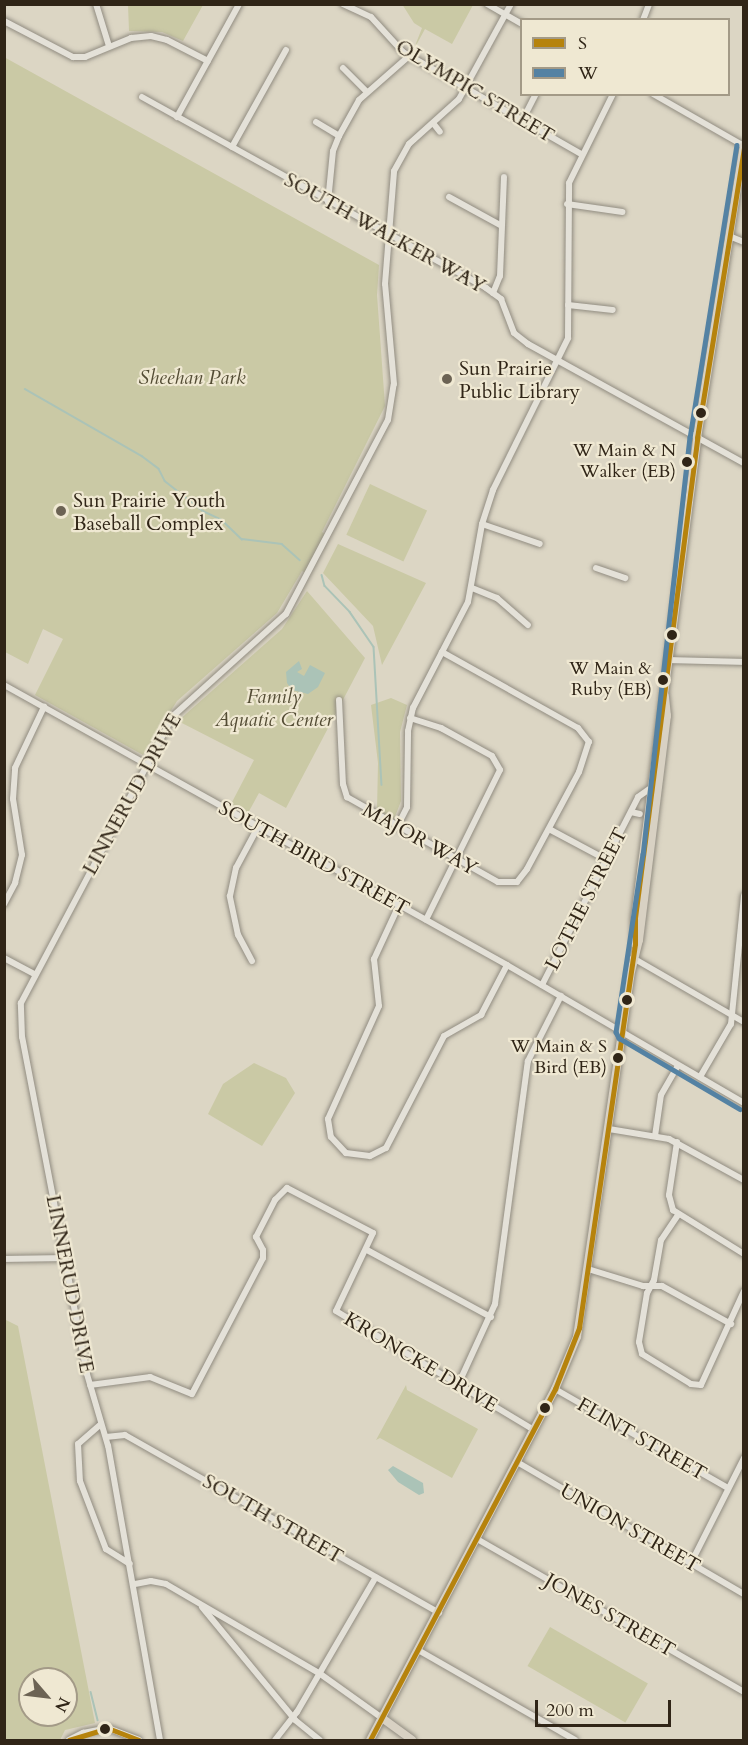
<!DOCTYPE html>
<html>
<head>
<meta charset="utf-8">
<style>
	body { margin:0 }
	#map { position:relative; width:748px; height:1745px; overflow:hidden; background:#dcd6c4; font-family:Cardo,serif }
	div>[style] { position:absolute }
	[style*='--x'] { left:calc(var(--x)*1px); top:calc(var(--y)*1px); width:calc(var(--w)*1px); rotate:calc(var(--a)*1deg) }
	.green>* { inset:0; background:#cac9a5; transform-origin:0 0 }
	.water>* { inset:0; background:#abc3b7 }
	.stream>* { height:1.5px; margin:-0.75px; padding:0 0.75px; transform-origin:0.75px; border-radius:0.75px; background:#abc3b7 }
	.roads { filter:drop-shadow(0 0 2px #918c81) drop-shadow(0 0 2px #918c81) }
	.minor>* { height:6px; margin:-3px; padding:0 3px; transform-origin:3px; border-radius:3px; background:#e4e1d8 }
	.major>* { height:8px; margin:-4px; padding:0 4px; transform-origin:4px; border-radius:4px; background:#d8d1c3 }
	.bus-1>* { height:4.5px; margin:-2.25px; padding:0 2.25px; transform-origin:2.25px; border-radius:2.25px; background:#b6830d }
	.bus-2>* { height:4.5px; margin:-2.25px; padding:0 2.25px; transform-origin:2.25px; border-radius:2.25px; background:#5482a3 }
	.dots>* { width:16px; height:16px; translate:-50% -50%; box-sizing:border-box; border:3px solid #efe8d2; border-radius:50% }
	span { translate:-50% -50%; white-space:nowrap; text-align:center; line-height:1.15; -webkit-text-stroke:4.5px #efe8d2; paint-order:stroke }
	.bus-label { font-size:18px; color:#302517 }
	.right { translate:-100% -50%; text-align:right }
	.street-label { font-size:20px; color:#302517 }
	.poi-label { font-size:20px; color:#302517 }
	.left { translate:0 -50%; text-align:left }
	.park-label { font-size:20px; color:#534c34; font-style:italic }
	.frame { position:absolute; inset:0; border:6px solid #302517; pointer-events:none }
	.legend { position:absolute; left:520px; top:18px; width:210px; height:78px; box-sizing:border-box; background:#efe8d2; border:2px solid #a39a87; margin:0; padding:8px 10px; list-style:none; font-size:18px; color:#302517 }
	.legend li { display:flex; align-items:center; gap:12px; height:30px }
	.legend b { width:30px; border:2px solid #a39a87 }
	.north { position:absolute; left:18px; top:1667px; width:60px; height:60px; box-sizing:border-box; background:#efe8d2; border:2px solid #a39a87; border-radius:50%; rotate:118deg; font-size:16px; font-weight:700; line-height:24px; text-align:center; color:#302517 }
	.north::after { content:''; display:block; margin:auto; width:21px; height:27px; background:#6c6354; clip-path:polygon(50% 0,100% 100%,50% 72%,0 100%) }
	.scale { position:absolute; left:535px; top:1700px; width:136px; height:27px; box-sizing:border-box; border:3px solid #302517; border-top:0; padding-left:8px; font-size:18px; line-height:21px; white-space:nowrap; color:#302517; -webkit-text-stroke:4px #efe8d2; paint-order:stroke }
</style>
</head>
<body>
<div id="map">
	<div class="green">
		<div style="clip-path:polygon(402px 4px,471px 4px,473px 5px,452px 44px,425px 29px,413px 51px,422px 28px,414px 23px)"></div>
		<div style="clip-path:polygon(128px 5px,128px 4px,203px 5px,183px 41px,162px 32px,129px 31px)"></div>
		<div style="clip-path:polygon(4px 57px,379px 265px,377px 295px,385px 406px,322px 532px,325px 534px,306px 573px,302px 571px,277px 613px,177px 701px,143px 755px,35px 695px,63px 639px,43px 629px,28px 664px,5px 652px)"></div>
		<div style="left:370px;top:484px;width:63px;height:56px;rotate:25deg"></div>
		<div style="clip-path:polygon(338px 544px,426px 583px,382px 665px,373px 626px,323px 573px)"></div>
		<div style="clip-path:polygon(307px 591px,365px 658px,286px 808px,259px 793px,248px 813px,231px 804px,254px 760px,178px 721px,282px 629px)"></div>
		<div style="clip-path:polygon(391px 698px,407px 705px,400px 732px,401px 801px,394px 819px,377px 810px,378px 763px,371px 705px)"></div>
		<div style="clip-path:polygon(254px 1063px,286px 1078px,295px 1093px,262px 1146px,208px 1114px,223px 1084px)"></div>
		<div style="clip-path:polygon(evenodd,4px 1319px,18px 1326px,95px 1723px,65px 1730px,60px 1740px,5px 1740px,4px 1319px,30px 1679px,66px 1679px,66px 1715px,30px 1715px,30px 1679px)"></div>
		<div style="clip-path:polygon(406px 1385px,407px 1390px,478px 1429px,452px 1478px,380px 1438px,376px 1440px)"></div>
		<div style="left:550px;top:1627px;width:113px;height:45px;rotate:30deg"></div>
	</div>
	<div class="water">
		<div style="clip-path:polygon(299px 661px,302px 669px,297px 672px,304px 676px,310px 665px,325px 673px,318px 687px,308px 694px,292px 690px,287px 683px,286px 672px)"></div>
		<div style="clip-path:polygon(393px 1466px,423px 1483px,424px 1493px,419px 1495px,398px 1482px,388px 1470px)"></div>
	</div>
	<div class="stream">
		<div style="--x:25;--y:389;--w:135;--a:29.8"></div>
		<div style="--x:142;--y:456;--w:21;--a:37"></div>
		<div style="--x:159;--y:469;--w:13;--a:63"></div>
		<div style="--x:165;--y:481;--w:48;--a:38.3"></div>
		<div style="--x:203;--y:511;--w:21;--a:25"></div>
		<div style="--x:222;--y:520;--w:28;--a:44"></div>
		<div style="--x:242;--y:539;--w:40;--a:7.1"></div>
		<div style="--x:282;--y:544;--w:24;--a:42"></div>
		<div style="--x:322;--y:575;--w:11;--a:75"></div>
		<div style="--x:325;--y:586;--w:36;--a:46"></div>
		<div style="--x:350;--y:612;--w:42;--a:55.6"></div>
		<div style="--x:374;--y:647;--w:138;--a:86.7"></div>
		<div style="--x:91;--y:1692;--w:29;--a:76"></div>
	</div>
	<div class="roads">
		<div class="minor">
			<div style="--x:96;--y:4;--w:44;--a:72.8"></div>
			<div style="--x:343;--y:4;--w:31;--a:25"></div>
			<div style="--x:371;--y:17;--w:47;--a:47.6"></div>
			<div style="--x:403;--y:52;--w:205;--a:29.8"></div>
			<div style="--x:487;--y:4;--w:40;--a:29.7"></div>
			<div style="--x:643;--y:20;--w:17;--a:-69"></div>
			<div style="--x:4;--y:21;--w:78;--a:27.6"></div>
			<div style="--x:73;--y:57;--w:12;--a:0"></div>
			<div style="--x:85;--y:57;--w:50;--a:-22.4"></div>
			<div style="--x:131;--y:38;--w:20;--a:-6"></div>
			<div style="--x:151;--y:36;--w:16;--a:14"></div>
			<div style="--x:167;--y:40;--w:46;--a:27.1"></div>
			<div style="--x:343;--y:68;--w:34;--a:45"></div>
			<div style="--x:653;--y:94;--w:105;--a:29.7"></div>
			<div style="--x:142;--y:97;--w:393;--a:29"></div>
			<div style="--x:486;--y:288;--w:19;--a:36"></div>
			<div style="--x:501;--y:299;--w:36;--a:69"></div>
			<div style="--x:514;--y:333;--w:18;--a:38"></div>
			<div style="--x:528;--y:344;--w:247;--a:28.9"></div>
			<div style="--x:177;--y:117;--w:129;--a:-61.2"></div>
			<div style="--x:522;--y:121;--w:30;--a:-63"></div>
			<div style="--x:316;--y:122;--w:27;--a:31"></div>
			<div style="--x:433;--y:123;--w:11;--a:52"></div>
			<div style="--x:232;--y:147;--w:111;--a:-60.9"></div>
			<div style="--x:449;--y:197;--w:58;--a:28.8"></div>
			<div style="--x:328;--y:202;--w:51;--a:-84.4"></div>
			<div style="--x:333;--y:151;--w:16;--a:-68"></div>
			<div style="--x:339;--y:136;--w:41;--a:-60.9"></div>
			<div style="--x:359;--y:100;--w:67;--a:-41.3"></div>
			<div style="--x:567;--y:204;--w:56;--a:8.3"></div>
			<div style="--x:729;--y:236;--w:16;--a:22"></div>
			<div style="--x:493;--y:293;--w:18;--a:-68"></div>
			<div style="--x:500;--y:276;--w:99;--a:-87.7"></div>
			<div style="--x:568;--y:305;--w:45;--a:6.3"></div>
			<div style="--x:482;--y:524;--w:61;--a:19"></div>
			<div style="--x:596;--y:568;--w:31;--a:19"></div>
			<div style="--x:472;--y:588;--w:27;--a:22"></div>
			<div style="--x:497;--y:598;--w:41;--a:41.1"></div>
			<div style="--x:670;--y:660;--w:74;--a:1.5"></div>
			<div style="--x:4;--y:685;--w:576;--a:29.1"></div>
			<div style="--x:507;--y:965;--w:274;--a:30.2"></div>
			<div style="--x:339;--y:700;--w:84;--a:87.3"></div>
			<div style="--x:343;--y:784;--w:14;--a:73"></div>
			<div style="--x:347;--y:797;--w:173;--a:29.4"></div>
			<div style="--x:498;--y:882;--w:19;--a:0"></div>
			<div style="--x:517;--y:882;--w:16;--a:-52"></div>
			<div style="--x:527;--y:869;--w:110;--a:-61.8"></div>
			<div style="--x:579;--y:772;--w:32;--a:-72"></div>
			<div style="--x:589;--y:742;--w:18;--a:-128"></div>
			<div style="--x:578;--y:728;--w:156;--a:-150.8"></div>
			<div style="--x:410;--y:718;--w:33;--a:18"></div>
			<div style="--x:441;--y:728;--w:58;--a:28.8"></div>
			<div style="--x:492;--y:756;--w:16;--a:60"></div>
			<div style="--x:500;--y:770;--w:167;--a:116.3"></div>
			<div style="--x:631;--y:812;--w:9;--a:13"></div>
			<div style="--x:397;--y:827;--w:22;--a:-63"></div>
			<div style="--x:407;--y:807;--w:76;--a:-89.2"></div>
			<div style="--x:408;--y:731;--w:24;--a:-78"></div>
			<div style="--x:413;--y:708;--w:119;--a:-62.6"></div>
			<div style="--x:468;--y:602;--w:79;--a:-79.8"></div>
			<div style="--x:482;--y:524;--w:36;--a:-72"></div>
			<div style="--x:493;--y:490;--w:169;--a:-63.7"></div>
			<div style="--x:568;--y:338;--w:155;--a:-89.6"></div>
			<div style="--x:569;--y:183;--w:99;--a:-63.7"></div>
			<div style="--x:549;--y:829;--w:66;--a:28.1"></div>
			<div style="--x:4;--y:904;--w:24;--a:-62"></div>
			<div style="--x:15;--y:883;--w:29;--a:-76"></div>
			<div style="--x:22;--y:855;--w:57;--a:-99.1"></div>
			<div style="--x:13;--y:799;--w:31;--a:-86"></div>
			<div style="--x:15;--y:768;--w:68;--a:-64.6"></div>
			<div style="--x:399;--y:905;--w:60;--a:114.8"></div>
			<div style="--x:374;--y:959;--w:47;--a:83.9"></div>
			<div style="--x:379;--y:1006;--w:124;--a:114.3"></div>
			<div style="--x:328;--y:1119;--w:18;--a:81"></div>
			<div style="--x:331;--y:1137;--w:22;--a:47"></div>
			<div style="--x:346;--y:1153;--w:24;--a:7"></div>
			<div style="--x:370;--y:1156;--w:18;--a:-27"></div>
			<div style="--x:386;--y:1148;--w:126;--a:-62.6"></div>
			<div style="--x:444;--y:1036;--w:43;--a:-29.6"></div>
			<div style="--x:481;--y:1015;--w:56;--a:-62.5"></div>
			<div style="--x:4;--y:958;--w:34;--a:28"></div>
			<div style="--x:633;--y:958;--w:128;--a:30"></div>
			<div style="--x:252;--y:961;--w:30;--a:-118"></div>
			<div style="--x:238;--y:935;--w:40;--a:-102"></div>
			<div style="--x:230;--y:896;--w:29;--a:-78"></div>
			<div style="--x:236;--y:868;--w:47;--a:-61.8"></div>
			<div style="--x:542;--y:985;--w:211;--a:-62.9"></div>
			<div style="--x:638;--y:797;--w:16;--a:-35"></div>
			<div style="--x:700;--y:1077;--w:61;--a:-59.7"></div>
			<div style="--x:731;--y:1024;--w:129;--a:-84.2"></div>
			<div style="--x:609;--y:1129;--w:61;--a:9.5"></div>
			<div style="--x:669;--y:1139;--w:85;--a:28.7"></div>
			<div style="--x:655;--y:1136;--w:41;--a:-81.7"></div>
			<div style="--x:661;--y:1095;--w:34;--a:-60"></div>
			<div style="--x:677;--y:1142;--w:54;--a:98.6"></div>
			<div style="--x:669;--y:1195;--w:16;--a:75"></div>
			<div style="--x:673;--y:1210;--w:84;--a:31.8"></div>
			<div style="--x:678;--y:1215;--w:30;--a:124"></div>
			<div style="--x:661;--y:1240;--w:41;--a:99.9"></div>
			<div style="--x:654;--y:1280;--w:15;--a:118"></div>
			<div style="--x:647;--y:1293;--w:50;--a:99.3"></div>
			<div style="--x:639;--y:1342;--w:12;--a:76"></div>
			<div style="--x:642;--y:1354;--w:57;--a:31.5"></div>
			<div style="--x:691;--y:1384;--w:10;--a:6"></div>
			<div style="--x:701;--y:1385;--w:103;--a:-65.4"></div>
			<div style="--x:367;--y:1250;--w:141;--a:28.4"></div>
			<div style="--x:4;--y:1259;--w:60;--a:-1"></div>
			<div style="--x:588;--y:1269;--w:58;--a:17.2"></div>
			<div style="--x:643;--y:1286;--w:19;--a:0"></div>
			<div style="--x:662;--y:1286;--w:79;--a:28.8"></div>
			<div style="--x:90;--y:1385;--w:61;--a:-7.6"></div>
			<div style="--x:150;--y:1377;--w:45;--a:22"></div>
			<div style="--x:192;--y:1394;--w:153;--a:-62.4"></div>
			<div style="--x:263;--y:1258;--w:8;--a:-90"></div>
			<div style="--x:263;--y:1250;--w:15;--a:-118"></div>
			<div style="--x:256;--y:1237;--w:42;--a:-62.8"></div>
			<div style="--x:275;--y:1200;--w:17;--a:-45"></div>
			<div style="--x:287;--y:1188;--w:97;--a:27.6"></div>
			<div style="--x:373;--y:1233;--w:86;--a:115.4"></div>
			<div style="--x:336;--y:1311;--w:231;--a:31"></div>
			<div style="--x:458;--y:1385;--w:89;--a:-65.4"></div>
			<div style="--x:495;--y:1304;--w:245;--a:-82.3"></div>
			<div style="--x:528;--y:1061;--w:73;--a:-63.1"></div>
			<div style="--x:555;--y:1389;--w:199;--a:29.8"></div>
			<div style="--x:101;--y:1424;--w:30;--a:139"></div>
			<div style="--x:78;--y:1444;--w:37;--a:87"></div>
			<div style="--x:80;--y:1481;--w:73;--a:69.1"></div>
			<div style="--x:106;--y:1549;--w:28;--a:32"></div>
			<div style="--x:106;--y:1437;--w:19;--a:-6"></div>
			<div style="--x:125;--y:1435;--w:361;--a:29.5"></div>
			<div style="--x:517;--y:1462;--w:263;--a:30.2"></div>
			<div style="--x:477;--y:1539;--w:308;--a:29.8"></div>
			<div style="--x:691;--y:1563;--w:118;--a:-63.2"></div>
			<div style="--x:135;--y:1584;--w:16;--a:-11"></div>
			<div style="--x:151;--y:1581;--w:15;--a:11"></div>
			<div style="--x:166;--y:1584;--w:177;--a:30.2"></div>
			<div style="--x:319;--y:1673;--w:77;--a:35.5"></div>
			<div style="--x:202;--y:1607;--w:146;--a:50.5"></div>
			<div style="--x:295;--y:1720;--w:32;--a:39"></div>
			<div style="--x:418;--y:1650;--w:181;--a:29.8"></div>
			<div style="--x:69;--y:1740;--w:16;--a:-27"></div>
			<div style="--x:83;--y:1733;--w:25;--a:-11"></div>
			<div style="--x:108;--y:1728;--w:33;--a:21"></div>
			<div style="--x:160;--y:1740;--w:299;--a:-100"></div>
			<div style="--x:108;--y:1446;--w:75;--a:-106.3"></div>
			<div style="--x:87;--y:1374;--w:343;--a:-100.9"></div>
			<div style="--x:22;--y:1037;--w:34;--a:-92"></div>
			<div style="--x:21;--y:1003;--w:325;--a:-62.1"></div>
			<div style="--x:173;--y:716;--w:152;--a:-42.1"></div>
			<div style="--x:286;--y:614;--w:219;--a:-62.3"></div>
			<div style="--x:388;--y:420;--w:36;--a:-81"></div>
			<div style="--x:394;--y:384;--w:100;--a:-95.1"></div>
			<div style="--x:385;--y:284;--w:113;--a:-85.4"></div>
			<div style="--x:394;--y:171;--w:31;--a:-61"></div>
			<div style="--x:409;--y:144;--w:67;--a:-42"></div>
			<div style="--x:459;--y:99;--w:108;--a:-61.3"></div>
			<div style="--x:275;--y:1740;--w:36;--a:-52"></div>
			<div style="--x:297;--y:1712;--w:156;--a:-59.7"></div>
		</div>
		<div class="major">
			<div style="--x:635;--y:944;--w:26;--a:-90"></div>
			<div style="--x:635;--y:918;--w:484;--a:-82.6"></div>
			<div style="--x:697;--y:438;--w:296;--a:-80.9"></div>
			<div style="--x:382;--y:1718;--w:37;--a:36"></div>
			<div style="--x:370;--y:1740;--w:397;--a:-62.2"></div>
			<div style="--x:555;--y:1389;--w:56;--a:-67.1"></div>
			<div style="--x:577;--y:1337;--w:365;--a:-81.6"></div>
			<div style="--x:630;--y:976;--w:37;--a:-76"></div>
			<div style="--x:639;--y:940;--w:226;--a:-82.9"></div>
			<div style="--x:667;--y:716;--w:20;--a:-96"></div>
		</div>
	</div>
	<div class="bus-1">
		<div style="--x:69;--y:1740;--w:41;--a:-17.1"></div>
		<div style="--x:108;--y:1728;--w:33;--a:21"></div>
		<div style="--x:370;--y:1740;--w:397;--a:-62.2"></div>
		<div style="--x:555;--y:1389;--w:66;--a:-68.5"></div>
		<div style="--x:579;--y:1328;--w:388;--a:-81.7"></div>
		<div style="--x:635;--y:944;--w:26;--a:-90"></div>
		<div style="--x:635;--y:918;--w:484;--a:-82.6"></div>
		<div style="--x:697;--y:438;--w:293;--a:-80.8"></div>
	</div>
	<div class="bus-2">
		<div style="--x:737;--y:145;--w:296;--a:99.1"></div>
		<div style="--x:690;--y:437;--w:420;--a:96.4"></div>
		<div style="--x:643;--y:854;--w:180;--a:98.6"></div>
		<div style="--x:616;--y:1032;--w:7;--a:63"></div>
		<div style="--x:619;--y:1038;--w:140;--a:30.4"></div>
	</div>
	<div class="dots">
		<div style="left:447px;top:379px;background:#6c6354"></div>
		<div style="left:701px;top:413px;background:#302517"></div>
		<div style="left:687px;top:462px;background:#302517"></div>
		<div style="left:61px;top:511px;background:#6c6354"></div>
		<div style="left:672px;top:635px;background:#302517"></div>
		<div style="left:663px;top:680px;background:#302517"></div>
		<div style="left:627px;top:1000px;background:#302517"></div>
		<div style="left:618px;top:1058px;background:#302517"></div>
		<div style="left:545px;top:1408px;background:#302517"></div>
		<div style="left:105px;top:1729px;background:#302517"></div>
	</div>
	<div class="bus-label">
		<span class="right" style="left:676px;top:462px">W Main &amp; N<br>Walker (EB)</span>
		<span class="right" style="left:652px;top:680px">W Main &amp;<br>Ruby (EB)</span>
		<span class="right" style="left:607px;top:1058px">W Main &amp; S<br>Bird (EB)</span>
	</div>
	<div class="street-label">
		<span style="left:475px;top:91px;rotate:31deg">OLYMPIC STREET</span>
		<span style="left:385px;top:233px;rotate:29deg">SOUTH WALKER WAY</span>
		<span style="left:132px;top:794px;rotate:-61deg">LINNERUD DRIVE</span>
		<span style="left:420px;top:839px;rotate:29deg">MAJOR WAY</span>
		<span style="left:314px;top:858px;rotate:29deg">SOUTH BIRD STREET</span>
		<span style="left:586px;top:899px;rotate:-63deg">LOTHE STREET</span>
		<span style="left:70px;top:1284px;rotate:79deg">LINNERUD DRIVE</span>
		<span style="left:421px;top:1362px;rotate:31deg">KRONCKE DRIVE</span>
		<span style="left:642px;top:1439px;rotate:30deg">FLINT STREET</span>
		<span style="left:273px;top:1519px;rotate:30deg">SOUTH STREET</span>
		<span style="left:630px;top:1528px;rotate:30deg">UNION STREET</span>
		<span style="left:610px;top:1615px;rotate:30deg">JONES STREET</span>
	</div>
	<div class="poi-label">
		<span class="left" style="left:459px;top:380px">Sun Prairie<br>Public Library</span>
		<span class="left" style="left:73px;top:512px">Sun Prairie Youth<br>Baseball Complex</span>
	</div>
	<div class="park-label">
		<span style="left:192px;top:377px">Sheehan Park</span>
		<span style="left:274px;top:708px">Family<br>Aquatic Center</span>
	</div>
	<div class="frame"></div>
	<ul class="legend">
	<li><b style="height:8px;background:#b6830d"></b>S</li>
	<li><b style="height:8px;background:#5482a3"></b>W</li>
	</ul>
	<div class="north">N</div>
	<div class="scale">200 m</div>
</div>
</body>
</html>
